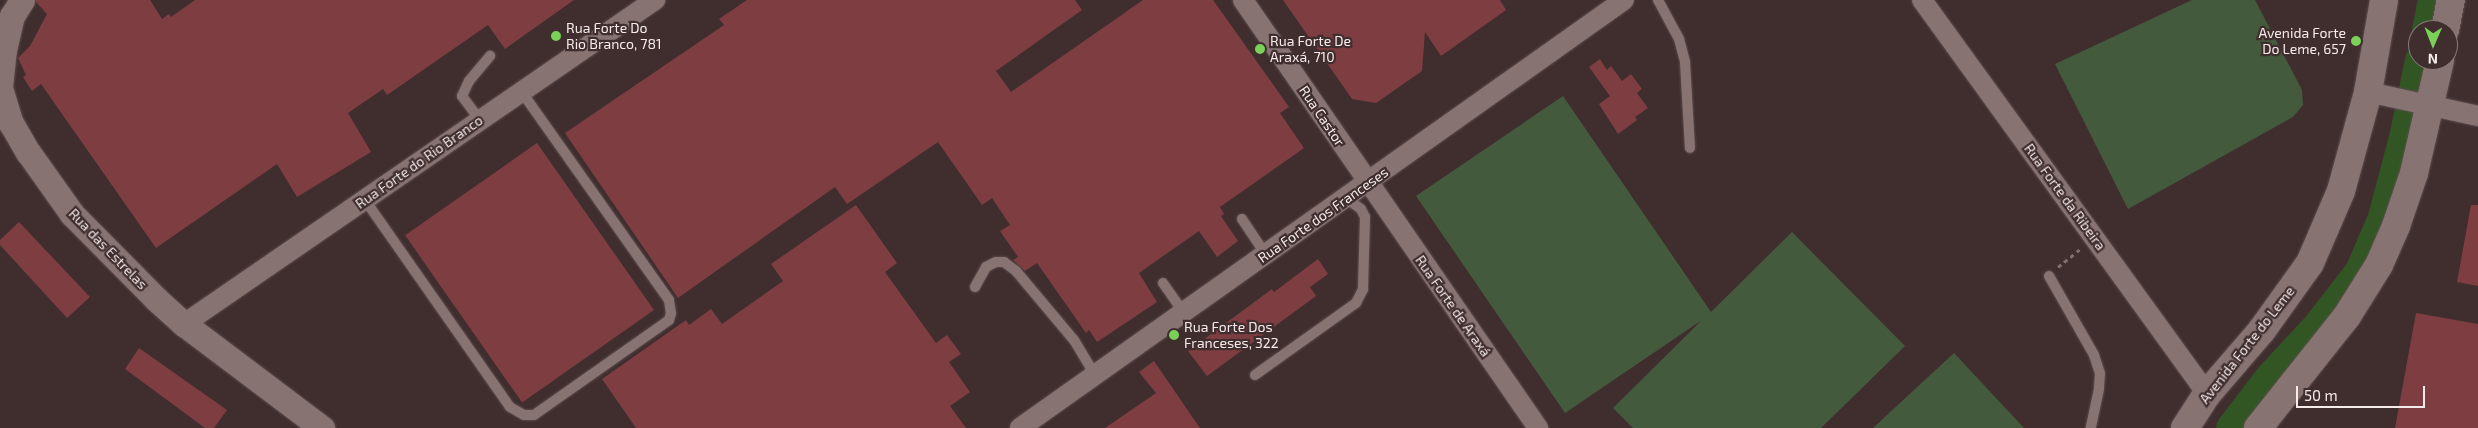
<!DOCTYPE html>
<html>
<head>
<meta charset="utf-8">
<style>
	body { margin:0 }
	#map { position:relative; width:2478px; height:428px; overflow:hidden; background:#402e2f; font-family:"Exo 2",sans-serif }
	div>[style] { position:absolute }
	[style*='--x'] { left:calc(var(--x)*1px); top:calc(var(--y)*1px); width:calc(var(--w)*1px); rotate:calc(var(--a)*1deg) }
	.green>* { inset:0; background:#445a3c }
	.river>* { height:31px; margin:-15.5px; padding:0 15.5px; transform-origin:15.5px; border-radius:15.5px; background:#315623 }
	.building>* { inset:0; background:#7e3d41; transform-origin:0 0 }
	.path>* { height:3px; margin-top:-1.5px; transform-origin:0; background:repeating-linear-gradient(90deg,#7e6e6f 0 4px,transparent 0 8px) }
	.roads { filter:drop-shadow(0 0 1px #5d4d4e) drop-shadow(0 0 1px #5d4d4e) }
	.service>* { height:10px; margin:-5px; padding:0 5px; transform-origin:5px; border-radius:5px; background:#887373 }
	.minor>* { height:20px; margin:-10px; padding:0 10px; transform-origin:10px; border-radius:10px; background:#887373 }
	.tertiary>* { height:25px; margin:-12.5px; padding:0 12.5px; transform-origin:12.5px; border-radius:12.5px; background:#887373 }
	.secondary>* { height:28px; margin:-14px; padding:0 14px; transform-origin:14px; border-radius:14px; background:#887373 }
	.dots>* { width:14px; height:14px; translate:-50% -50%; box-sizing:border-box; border:2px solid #402e2f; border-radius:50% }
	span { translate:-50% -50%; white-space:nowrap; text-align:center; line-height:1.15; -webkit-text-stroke:4.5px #402e2f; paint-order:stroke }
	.poi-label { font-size:14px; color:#f6eaea }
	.left { translate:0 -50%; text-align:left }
	.right { translate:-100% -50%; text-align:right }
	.street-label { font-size:14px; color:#f6eaea }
	.north { position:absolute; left:2408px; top:20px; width:50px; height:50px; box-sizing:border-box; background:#402e2f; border:1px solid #89797a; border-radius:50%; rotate:181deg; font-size:14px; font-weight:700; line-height:20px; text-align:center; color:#f6eaea }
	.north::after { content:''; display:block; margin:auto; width:18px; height:22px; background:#79d157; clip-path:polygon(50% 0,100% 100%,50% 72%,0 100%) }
	.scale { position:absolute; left:2296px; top:386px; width:129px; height:22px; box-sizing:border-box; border:2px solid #f6eaea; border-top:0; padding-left:6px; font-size:15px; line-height:18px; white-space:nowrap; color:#f6eaea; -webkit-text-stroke:4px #402e2f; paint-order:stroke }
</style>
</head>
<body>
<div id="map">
	<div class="green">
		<div style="clip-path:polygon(2192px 0,2255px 0,2302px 90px,2303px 105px,2293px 117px,2128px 209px,2055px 64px)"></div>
		<div style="clip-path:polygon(1563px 96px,1711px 312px,1792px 232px,1905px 346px,1821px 428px,1633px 428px,1613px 408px,1702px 320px,1565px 413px,1416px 196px)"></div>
		<div style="clip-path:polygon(1954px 353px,2024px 428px,1873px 428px)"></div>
	</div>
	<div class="river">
		<div style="--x:2427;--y:30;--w:31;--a:-79"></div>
		<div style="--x:2231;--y:428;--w:64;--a:-52.6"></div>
		<div style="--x:2270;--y:377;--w:72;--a:-47.2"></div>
		<div style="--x:2319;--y:324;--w:67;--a:-52.3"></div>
		<div style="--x:2360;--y:271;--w:59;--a:-66.9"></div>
		<div style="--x:2383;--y:217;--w:87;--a:-75.3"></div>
		<div style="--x:2405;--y:133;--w:75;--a:-78.4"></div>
	</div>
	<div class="building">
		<div style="clip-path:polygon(36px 0,150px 0,162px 19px,169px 14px,171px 17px,195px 0,574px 0,505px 49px,488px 25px,387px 95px,383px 89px,348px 113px,371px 152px,297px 197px,277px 164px,156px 248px,41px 84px,32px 91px,23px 77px,26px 75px,18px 58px,30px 46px,47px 14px,36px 2px)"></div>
		<div style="clip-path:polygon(747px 0,1075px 0,1082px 10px,996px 71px,1011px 92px,1143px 0,1213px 0,1289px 107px,1280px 113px,1304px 148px,1220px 207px,1224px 214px,1221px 216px,1238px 241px,1217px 257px,1199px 231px,1139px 273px,1157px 302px,1097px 342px,1089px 330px,1086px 333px,1037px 263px,1025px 271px,1013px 260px,1018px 257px,1000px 231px,1010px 225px,992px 198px,982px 205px,938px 142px,847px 204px,835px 187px,678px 298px,565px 133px,724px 25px,719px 19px)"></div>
		<div style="clip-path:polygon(1283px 0,1500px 0,1506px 10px,1441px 56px,1425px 32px,1422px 71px,1376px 103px,1352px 99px)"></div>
		<div style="clip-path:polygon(1600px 59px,1607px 70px,1611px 66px,1622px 81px,1631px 74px,1642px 89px,1637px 93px,1648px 108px,1635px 117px,1637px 120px,1618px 134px,1599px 104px,1610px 96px,1589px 67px)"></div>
		<div style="left:537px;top:143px;width:204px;height:161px;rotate:55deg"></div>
		<div style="clip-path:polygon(856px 205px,897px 263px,885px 272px,936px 343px,947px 335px,961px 354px,949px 362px,970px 392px,950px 406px,966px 428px,636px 428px,602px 379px,686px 320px,689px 325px,711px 309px,722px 324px,783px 281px,771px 264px)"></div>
		<div style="clip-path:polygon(2471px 205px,2478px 205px,2478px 286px,2457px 282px)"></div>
		<div style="clip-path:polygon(19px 222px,90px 297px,67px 318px,0 245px,0 240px)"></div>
		<div style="clip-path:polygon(1318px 259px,1328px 274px,1310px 287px,1316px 296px,1207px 376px,1188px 351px,1272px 289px,1274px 292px)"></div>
		<div style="clip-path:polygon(2416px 313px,2478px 324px,2478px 428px,2395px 428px)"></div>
		<div style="clip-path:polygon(139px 348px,227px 410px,214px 428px,205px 428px,125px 369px)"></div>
		<div style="clip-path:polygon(1154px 361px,1200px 428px,1105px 428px,1156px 393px,1139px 372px)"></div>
	</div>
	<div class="path">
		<div style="--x:2058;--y:267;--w:28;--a:-39"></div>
	</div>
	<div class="roads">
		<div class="service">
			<div style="--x:1658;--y:0;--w:44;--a:61.7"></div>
			<div style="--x:1679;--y:39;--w:24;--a:75"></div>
			<div style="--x:1685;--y:62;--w:86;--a:86.7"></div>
			<div style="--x:480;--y:120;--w:30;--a:-127"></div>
			<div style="--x:462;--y:96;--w:17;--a:-65"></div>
			<div style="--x:469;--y:81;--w:33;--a:-50"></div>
			<div style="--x:365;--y:200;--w:253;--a:55"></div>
			<div style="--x:510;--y:407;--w:16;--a:30"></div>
			<div style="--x:524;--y:415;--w:10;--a:0"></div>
			<div style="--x:534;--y:415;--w:165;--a:-35.1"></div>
			<div style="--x:669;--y:320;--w:7;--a:-74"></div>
			<div style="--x:671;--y:313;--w:13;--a:-99"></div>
			<div style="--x:669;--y:300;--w:255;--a:-125.3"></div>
			<div style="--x:1242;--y:219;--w:43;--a:56.3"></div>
			<div style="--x:2049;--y:276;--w:91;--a:60.3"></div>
			<div style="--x:2094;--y:355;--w:19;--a:72"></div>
			<div style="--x:2100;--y:373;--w:16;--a:94"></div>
			<div style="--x:2099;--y:389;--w:40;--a:102"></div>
			<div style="--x:1163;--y:283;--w:37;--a:55"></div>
			<div style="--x:975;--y:287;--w:23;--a:-61"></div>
			<div style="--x:986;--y:267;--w:11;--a:-27"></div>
			<div style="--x:996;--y:262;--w:8;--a:0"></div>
			<div style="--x:1004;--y:262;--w:15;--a:37"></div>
			<div style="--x:1016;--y:271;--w:90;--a:50"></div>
			<div style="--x:1074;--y:340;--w:41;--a:59"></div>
			<div style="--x:1255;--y:375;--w:124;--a:-35.5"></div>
			<div style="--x:1356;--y:303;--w:16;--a:-63"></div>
			<div style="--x:1363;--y:289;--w:72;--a:-88.4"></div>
			<div style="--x:1365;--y:217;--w:9;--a:-117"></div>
			<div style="--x:1361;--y:209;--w:19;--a:-144"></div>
		</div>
		<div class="minor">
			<div style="--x:1243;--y:0;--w:520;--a:55.42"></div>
			<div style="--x:1922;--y:0;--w:486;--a:54.1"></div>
			<div style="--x:2368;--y:92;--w:113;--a:12.3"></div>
			<div style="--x:184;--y:324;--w:572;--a:-34.52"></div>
			<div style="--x:1020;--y:428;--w:740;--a:-35.32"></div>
		</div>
		<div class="tertiary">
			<div style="--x:0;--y:87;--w:37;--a:-84"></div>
			<div style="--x:4;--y:50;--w:35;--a:-77"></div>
			<div style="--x:12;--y:16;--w:19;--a:-58"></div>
			<div style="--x:0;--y:88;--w:37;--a:73"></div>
			<div style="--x:11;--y:123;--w:34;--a:60"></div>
			<div style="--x:28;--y:152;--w:76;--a:54.6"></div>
			<div style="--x:72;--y:214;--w:120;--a:45.3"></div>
			<div style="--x:156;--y:299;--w:38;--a:42"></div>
			<div style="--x:184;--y:324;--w:173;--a:37"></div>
		</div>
		<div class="secondary">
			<div style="--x:2445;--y:30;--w:31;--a:-79"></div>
			<div style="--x:2185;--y:428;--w:40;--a:-57.1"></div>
			<div style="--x:2207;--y:394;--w:84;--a:-49.3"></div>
			<div style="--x:2262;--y:330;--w:82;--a:-54.4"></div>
			<div style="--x:2310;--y:263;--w:78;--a:-66.7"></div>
			<div style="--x:2341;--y:191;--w:103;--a:-74.7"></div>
			<div style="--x:2368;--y:92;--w:93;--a:-80.1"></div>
			<div style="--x:2258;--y:428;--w:143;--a:-51.5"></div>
			<div style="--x:2347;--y:316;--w:60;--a:-57.9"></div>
			<div style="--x:2379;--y:265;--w:43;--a:-66.4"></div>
			<div style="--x:2396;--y:226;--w:56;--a:-71.2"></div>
			<div style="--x:2414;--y:173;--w:116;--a:-77"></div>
		</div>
	</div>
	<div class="dots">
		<div style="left:556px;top:36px;background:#79d157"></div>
		<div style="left:2356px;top:41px;background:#79d157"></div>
		<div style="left:1260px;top:49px;background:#79d157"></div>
		<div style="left:1174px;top:335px;background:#79d157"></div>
	</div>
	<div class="poi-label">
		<span class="left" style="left:566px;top:36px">Rua Forte Do<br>Rio Branco, 781</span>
		<span class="right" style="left:2346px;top:41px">Avenida Forte<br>Do Leme, 657</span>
		<span class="left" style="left:1270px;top:49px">Rua Forte De<br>Araxá, 710</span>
		<span class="left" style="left:1184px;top:335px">Rua Forte Dos<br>Franceses, 322</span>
	</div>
	<div class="street-label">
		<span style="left:1322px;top:116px;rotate:56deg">Rua Castor</span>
		<span style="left:419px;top:162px;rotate:-35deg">Rua Forte do Rio Branco</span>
		<span style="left:2065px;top:197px;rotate:54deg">Rua Forte da Ribeira</span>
		<span style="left:1323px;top:215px;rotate:-35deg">Rua Forte dos Franceses</span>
		<span style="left:108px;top:249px;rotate:46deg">Rua das Estrelas</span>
		<span style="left:1453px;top:306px;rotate:55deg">Rua Forte de Araxá</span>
		<span style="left:2247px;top:345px;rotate:-52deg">Avenida Forte do Leme</span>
	</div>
	<div class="north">N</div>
	<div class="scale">50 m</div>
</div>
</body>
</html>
